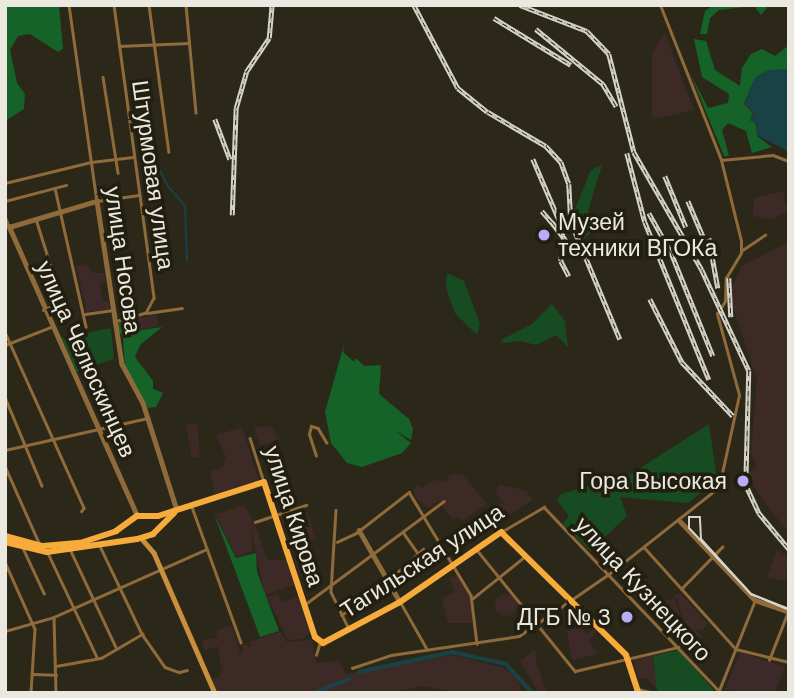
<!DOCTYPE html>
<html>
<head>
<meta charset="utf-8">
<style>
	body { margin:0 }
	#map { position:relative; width:794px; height:698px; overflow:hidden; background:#2c2819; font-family:"DM Sans",sans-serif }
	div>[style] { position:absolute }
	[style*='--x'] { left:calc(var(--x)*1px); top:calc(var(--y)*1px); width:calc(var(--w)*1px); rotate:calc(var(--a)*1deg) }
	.industrial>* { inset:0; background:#3d2a27 }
	.round { border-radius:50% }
	.education>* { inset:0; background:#3d2929 }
	.green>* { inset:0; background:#174b21 }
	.forest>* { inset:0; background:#156329 }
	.water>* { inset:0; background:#184245 }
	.stream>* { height:2px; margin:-1px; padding:0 1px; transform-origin:1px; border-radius:1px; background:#184245 }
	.canal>* { height:3.5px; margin:-1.75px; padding:0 1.75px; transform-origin:1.75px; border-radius:1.75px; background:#184245 }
	.minor>* { height:2.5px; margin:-1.25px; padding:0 1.25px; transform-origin:1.25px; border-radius:1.25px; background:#8f6a3b }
	.tertiary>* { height:4.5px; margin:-2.25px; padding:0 2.25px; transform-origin:2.25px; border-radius:2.25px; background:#8f6a3b }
	.secondary>* { height:4.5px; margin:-2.25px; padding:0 2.25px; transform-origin:2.25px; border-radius:2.25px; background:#ca8f3d }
	.primary>* { height:6px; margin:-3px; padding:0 3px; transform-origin:3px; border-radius:3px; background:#f7ab3b }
	.tram>* { height:2px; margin:-1px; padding:0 1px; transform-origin:1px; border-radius:1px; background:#d6d4c9 }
	.rail>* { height:4.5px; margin-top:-2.25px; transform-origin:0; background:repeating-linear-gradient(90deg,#221e10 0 5px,#d6d4c9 0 10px); box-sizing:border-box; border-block:2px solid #d6d4c9 }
	.dots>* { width:19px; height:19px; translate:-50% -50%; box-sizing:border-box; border:4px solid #221e10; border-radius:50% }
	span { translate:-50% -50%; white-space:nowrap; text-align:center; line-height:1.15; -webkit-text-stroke:7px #221e10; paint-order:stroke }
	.street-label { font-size:23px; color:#ebe9df }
	.poi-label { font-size:23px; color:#ebe9df }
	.left { translate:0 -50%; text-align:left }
	.right { translate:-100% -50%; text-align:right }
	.frame { position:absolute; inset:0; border:7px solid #ebe9df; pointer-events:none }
</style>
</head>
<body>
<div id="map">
	<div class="industrial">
		<div style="clip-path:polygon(665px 33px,694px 110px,659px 118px,652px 117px,652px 53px)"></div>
		<div style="clip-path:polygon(783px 191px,785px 203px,789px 201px,787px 211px,772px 220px,753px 216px,754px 198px)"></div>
		<div style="clip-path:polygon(789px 242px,789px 534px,755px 489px,749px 473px,757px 466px,751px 453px,757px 380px,729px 294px,742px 266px)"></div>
		<div style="clip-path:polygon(156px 314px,159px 326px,129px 331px,126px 321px)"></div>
		<div style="clip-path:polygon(197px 423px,200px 457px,192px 458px,186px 424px)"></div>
		<div style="clip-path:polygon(271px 426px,279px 439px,260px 446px,254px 428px)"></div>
		<div style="clip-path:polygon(242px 427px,259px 481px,215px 494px,210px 471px,223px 468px,226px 457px,216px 435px)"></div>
		<div style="clip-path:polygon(462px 474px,487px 504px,462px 521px,458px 517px,453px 520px,438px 501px,428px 508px,416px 498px,413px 489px,417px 485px,422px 488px,433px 480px,445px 482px,450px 475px)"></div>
		<div style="clip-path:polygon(499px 485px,525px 490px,533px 500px,510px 514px,496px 492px)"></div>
		<div class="round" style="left:489px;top:503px;width:20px;height:20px"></div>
		<div style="clip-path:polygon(244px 505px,255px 523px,267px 560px,287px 560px,294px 585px,265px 595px,251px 529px,252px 551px,236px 557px,216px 514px)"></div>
		<div style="clip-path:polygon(299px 509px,302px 515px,308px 513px,315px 538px,291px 548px,288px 542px,292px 528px,290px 522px,283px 524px,280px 515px)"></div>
		<div style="clip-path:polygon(777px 549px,789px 559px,785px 581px,767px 577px)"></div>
		<div style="clip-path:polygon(313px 552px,316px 571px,301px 577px,294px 559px)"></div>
		<div style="clip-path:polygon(458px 576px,471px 600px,472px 623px,448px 623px,442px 599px,455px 591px,448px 577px)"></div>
		<div class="round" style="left:495px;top:594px;width:22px;height:22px"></div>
		<div style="clip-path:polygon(278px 594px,281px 602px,298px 597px,310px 632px,303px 638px,312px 638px,288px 640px,267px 597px)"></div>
		<div style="clip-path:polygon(681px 594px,708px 624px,701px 631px,695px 629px,703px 638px,694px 642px,687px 628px,670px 632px,654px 615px,662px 601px,675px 598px,682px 627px,676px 630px,685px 627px,677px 598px,673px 595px)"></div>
		<div style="clip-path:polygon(231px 625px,240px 653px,235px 656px,241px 654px,243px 650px,242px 646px,247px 644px,251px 650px,249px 642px,280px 632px,287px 642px,312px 640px,316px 663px,339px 661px,346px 674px,452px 655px,504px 668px,518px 679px,521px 693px,462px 693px,421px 686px,390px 693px,217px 693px,212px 679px,219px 678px,222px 670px,218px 646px,205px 650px,202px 641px,218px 637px,216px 631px)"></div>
		<div style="clip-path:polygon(535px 650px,537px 665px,547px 693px,539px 693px,520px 661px)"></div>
		<div style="clip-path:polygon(652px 656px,658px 686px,657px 688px,646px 678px,638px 678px,634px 660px)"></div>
	</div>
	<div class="education">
		<div style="clip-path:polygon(86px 264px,93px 273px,104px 273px,105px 283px,100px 284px,103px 302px,108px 301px,110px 309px,87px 312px,76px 266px)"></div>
		<div style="clip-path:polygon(582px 627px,587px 635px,594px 629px,597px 632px,589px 640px,598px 654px,572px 660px,567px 631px)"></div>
		<div style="clip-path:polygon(740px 652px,785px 667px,774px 693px,725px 690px)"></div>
	</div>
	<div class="green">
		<div style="clip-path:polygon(602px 165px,588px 211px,595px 228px,584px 239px,575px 209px,591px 170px)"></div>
		<div style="clip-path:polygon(447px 273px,464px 281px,480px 324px,477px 335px,455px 313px,446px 288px)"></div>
		<div style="clip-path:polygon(552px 304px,565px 321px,568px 347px,556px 335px,536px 345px,520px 341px,503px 343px,501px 340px,532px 324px)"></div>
		<div style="clip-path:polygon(111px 328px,114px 359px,76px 372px,61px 338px)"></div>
		<div style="clip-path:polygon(709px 424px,717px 479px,688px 503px,620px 497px,627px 516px,590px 551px,563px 524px,569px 516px,557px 500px,561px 494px,631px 474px)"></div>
		<div style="clip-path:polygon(679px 650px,714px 690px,713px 693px,657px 691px,653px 656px)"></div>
	</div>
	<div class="forest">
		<div style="clip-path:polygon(5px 5px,59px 5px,63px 49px,58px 52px,30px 34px,18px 36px,10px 50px,17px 83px,25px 94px,24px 109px,5px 121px)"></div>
		<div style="clip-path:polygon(713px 5px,766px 5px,767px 8px,761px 15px,754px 6px,719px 10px,710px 18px,707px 34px,700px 34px,705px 11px)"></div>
		<div style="clip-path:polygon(694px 39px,706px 41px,715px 70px,740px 86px,742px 68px,751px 54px,762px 49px,775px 56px,789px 45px,787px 71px,769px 70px,755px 78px,744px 104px,753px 113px,750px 120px,756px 124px,757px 136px,772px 147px,752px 153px,746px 131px,728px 123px,722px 130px,729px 156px,724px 156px,690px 73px,708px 108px,728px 103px,729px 94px,702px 77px)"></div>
		<div style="clip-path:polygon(125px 321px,129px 332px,162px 327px,140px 345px,135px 357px,153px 381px,153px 389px,163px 393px,156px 407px,148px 408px,125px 367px,123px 338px,118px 329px,119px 323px)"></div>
		<div style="clip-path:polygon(345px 341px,343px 352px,354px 362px,356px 358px,364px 366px,381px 365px,379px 394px,409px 419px,413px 429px,411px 440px,394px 430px,411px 443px,402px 453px,362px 467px,347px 463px,331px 443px,325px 412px)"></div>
		<div style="clip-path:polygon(214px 514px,236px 558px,256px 553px,257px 572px,279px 631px,260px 637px)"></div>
	</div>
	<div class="water">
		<div style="clip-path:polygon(789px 69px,789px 152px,757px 135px,757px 124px,750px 120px,754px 113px,745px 104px,755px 78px,769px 70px)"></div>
	</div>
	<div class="stream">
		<div style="--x:153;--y:156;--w:32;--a:64"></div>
		<div style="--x:167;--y:185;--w:28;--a:49"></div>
		<div style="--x:185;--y:206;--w:55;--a:87.9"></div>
	</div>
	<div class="canal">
		<div style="--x:359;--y:672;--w:95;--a:-12.1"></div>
		<div style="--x:452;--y:652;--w:55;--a:12.5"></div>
		<div style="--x:506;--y:664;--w:40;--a:47"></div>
		<div style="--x:314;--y:693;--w:38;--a:-22"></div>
	</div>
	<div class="minor">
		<div style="--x:69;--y:5;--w:198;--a:81.9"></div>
		<div style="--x:97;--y:201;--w:42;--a:-8.1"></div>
		<div style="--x:114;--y:5;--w:296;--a:82.2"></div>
		<div style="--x:154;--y:298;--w:17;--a:118"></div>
		<div style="--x:146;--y:313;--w:33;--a:164"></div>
		<div style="--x:149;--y:5;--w:148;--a:82.3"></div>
		<div style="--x:186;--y:5;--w:108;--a:84.7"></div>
		<div style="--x:119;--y:46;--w:70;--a:-2.5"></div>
		<div style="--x:103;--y:77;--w:97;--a:81.1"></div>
		<div style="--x:721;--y:160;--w:52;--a:-5.5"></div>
		<div style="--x:773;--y:155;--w:17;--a:21"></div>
		<div style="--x:5;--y:183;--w:89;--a:-13.7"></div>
		<div style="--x:91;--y:162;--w:42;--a:-6.8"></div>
		<div style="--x:55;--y:188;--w:142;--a:77.4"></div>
		<div style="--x:5;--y:201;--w:63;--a:-14.7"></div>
		<div style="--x:5;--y:216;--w:12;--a:70"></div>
		<div style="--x:9;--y:227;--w:4;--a:180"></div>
		<div style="--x:36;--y:219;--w:93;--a:72.5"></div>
		<div style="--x:741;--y:251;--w:29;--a:-34"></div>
		<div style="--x:43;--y:310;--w:21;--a:-23"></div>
		<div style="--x:147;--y:313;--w:35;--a:-8"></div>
		<div style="--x:85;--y:314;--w:28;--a:-8"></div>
		<div style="--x:5;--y:332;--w:193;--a:65.8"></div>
		<div style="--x:84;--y:508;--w:4;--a:124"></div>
		<div style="--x:5;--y:345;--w:49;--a:-21.4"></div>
		<div style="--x:5;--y:397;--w:96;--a:67.4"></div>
		<div style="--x:250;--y:438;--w:46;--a:72.3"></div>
		<div style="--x:5;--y:450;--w:147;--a:-12.6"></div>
		<div style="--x:316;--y:456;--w:23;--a:-108"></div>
		<div style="--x:309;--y:434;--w:8;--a:-76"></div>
		<div style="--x:311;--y:426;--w:7;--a:16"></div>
		<div style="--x:318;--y:428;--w:17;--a:59"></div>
		<div style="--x:5;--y:466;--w:86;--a:66.1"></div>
		<div style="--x:192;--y:507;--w:144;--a:70.1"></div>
		<div style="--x:336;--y:510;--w:82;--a:93.5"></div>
		<div style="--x:331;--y:592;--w:39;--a:64"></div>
		<div style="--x:255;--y:522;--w:54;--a:-18.4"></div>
		<div style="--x:403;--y:532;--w:24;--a:55"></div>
		<div style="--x:501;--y:532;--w:50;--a:-30.2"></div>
		<div style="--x:544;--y:507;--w:254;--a:46.4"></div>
		<div style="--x:337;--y:542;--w:21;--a:-25"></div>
		<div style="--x:356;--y:533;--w:67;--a:-37.7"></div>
		<div style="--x:409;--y:492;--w:120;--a:59"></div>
		<div style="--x:471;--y:595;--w:49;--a:83"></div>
		<div style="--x:100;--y:546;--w:98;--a:64.5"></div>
		<div style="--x:142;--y:634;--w:40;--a:55.1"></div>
		<div style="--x:165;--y:667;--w:15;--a:20"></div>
		<div style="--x:179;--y:672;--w:8;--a:-14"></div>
		<div style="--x:644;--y:547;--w:137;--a:48"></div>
		<div style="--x:736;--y:649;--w:55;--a:13.8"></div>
		<div style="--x:23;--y:548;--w:50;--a:65"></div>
		<div style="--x:70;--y:549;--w:108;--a:64.9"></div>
		<div style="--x:477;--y:550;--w:156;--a:51"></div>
		<div style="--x:575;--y:671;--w:106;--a:-13.1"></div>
		<div style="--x:48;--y:553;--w:115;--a:64.8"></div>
		<div style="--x:5;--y:562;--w:73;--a:65.9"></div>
		<div style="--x:35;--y:629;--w:64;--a:93.6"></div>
		<div style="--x:389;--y:580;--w:46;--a:-42.4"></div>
		<div style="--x:681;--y:589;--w:59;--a:-45.7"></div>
		<div style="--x:472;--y:599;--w:67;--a:-38.9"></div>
		<div style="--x:401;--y:603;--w:53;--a:60.5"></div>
		<div style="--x:304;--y:605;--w:174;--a:-36.6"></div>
		<div style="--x:341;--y:615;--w:59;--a:-31.8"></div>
		<div style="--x:54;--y:617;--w:76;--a:88.5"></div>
		<div style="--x:5;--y:631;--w:51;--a:-15.9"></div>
		<div style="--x:54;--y:617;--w:167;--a:-24"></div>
		<div style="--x:316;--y:655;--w:14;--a:-73"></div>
		<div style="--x:769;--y:660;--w:55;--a:-68.6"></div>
		<div style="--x:56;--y:666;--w:46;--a:-10.1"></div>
		<div style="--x:101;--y:658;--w:48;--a:-30.3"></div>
		<div style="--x:352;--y:668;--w:41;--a:-18.4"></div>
		<div style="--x:391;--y:655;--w:129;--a:-8.4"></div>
		<div style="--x:519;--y:636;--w:109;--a:-34.6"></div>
		<div style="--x:609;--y:574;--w:140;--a:-38.3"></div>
		<div style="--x:719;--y:487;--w:94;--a:-77.7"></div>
		<div style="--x:739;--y:395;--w:84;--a:-105.2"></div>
		<div style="--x:717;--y:314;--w:15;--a:-58"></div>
		<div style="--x:725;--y:301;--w:23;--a:-88"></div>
		<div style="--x:726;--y:278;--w:29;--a:-59"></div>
		<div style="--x:741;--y:253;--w:12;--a:-90"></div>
		<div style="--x:741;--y:241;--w:83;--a:-103.9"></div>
		<div style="--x:721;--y:160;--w:167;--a:-111.5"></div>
		<div style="--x:32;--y:674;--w:24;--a:2"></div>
		<div style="--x:638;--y:689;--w:16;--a:14"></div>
		<div style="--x:718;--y:693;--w:100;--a:-68.3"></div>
	</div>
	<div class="tertiary">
		<div style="--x:137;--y:516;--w:316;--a:-113.9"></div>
		<div style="--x:9;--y:227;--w:92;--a:-16.5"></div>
		<div style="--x:97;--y:201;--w:165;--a:81.3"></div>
		<div style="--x:122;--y:364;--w:44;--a:61.7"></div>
		<div style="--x:143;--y:403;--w:112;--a:72.4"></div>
		<div style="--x:679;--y:520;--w:110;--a:46.5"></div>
		<div style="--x:755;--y:600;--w:36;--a:19"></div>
		<div style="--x:359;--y:530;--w:83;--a:60.3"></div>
	</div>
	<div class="secondary">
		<div style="--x:142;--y:539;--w:18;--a:49"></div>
		<div style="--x:154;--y:553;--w:153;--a:66.5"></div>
	</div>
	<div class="primary">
		<div style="--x:5;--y:536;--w:39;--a:15"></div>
		<div style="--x:43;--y:546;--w:37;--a:-5"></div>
		<div style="--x:80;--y:543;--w:38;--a:-18"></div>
		<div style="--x:116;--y:531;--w:26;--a:-36"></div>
		<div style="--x:137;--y:516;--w:21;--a:0"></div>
		<div style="--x:158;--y:516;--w:111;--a:-17.8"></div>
		<div style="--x:264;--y:482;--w:163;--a:71.8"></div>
		<div style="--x:315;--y:637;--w:10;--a:37"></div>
		<div style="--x:323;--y:643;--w:87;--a:-28"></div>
		<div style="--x:400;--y:602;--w:123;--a:-34.7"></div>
		<div style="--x:501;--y:532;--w:175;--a:44.5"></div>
		<div style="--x:626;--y:655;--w:40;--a:72"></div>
		<div style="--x:5;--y:542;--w:43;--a:13.4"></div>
		<div style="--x:47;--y:552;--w:91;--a:-8.2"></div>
		<div style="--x:137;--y:539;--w:17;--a:-17"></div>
		<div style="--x:153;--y:534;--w:30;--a:-45"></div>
	</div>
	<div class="tram">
		<div style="--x:789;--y:609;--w:41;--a:-158.5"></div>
		<div style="--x:751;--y:594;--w:74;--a:-132.3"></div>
		<div style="--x:701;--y:539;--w:22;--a:-93"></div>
		<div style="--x:700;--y:517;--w:11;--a:180"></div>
		<div style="--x:689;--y:517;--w:11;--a:90"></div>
		<div style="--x:689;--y:528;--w:91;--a:46.8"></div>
		<div style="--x:751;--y:594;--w:41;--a:22.8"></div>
	</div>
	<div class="rail">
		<div style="--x:414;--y:5;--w:94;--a:62.1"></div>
		<div style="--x:458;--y:88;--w:38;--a:39"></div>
		<div style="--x:488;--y:112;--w:67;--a:30.4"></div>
		<div style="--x:546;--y:146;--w:22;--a:47"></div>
		<div style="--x:561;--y:162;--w:23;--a:70"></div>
		<div style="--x:569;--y:184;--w:38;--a:87"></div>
		<div style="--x:571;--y:222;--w:127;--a:67.3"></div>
		<div style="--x:520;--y:5;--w:72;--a:21.2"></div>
		<div style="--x:587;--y:31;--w:32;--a:46"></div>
		<div style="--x:609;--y:54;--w:101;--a:75.7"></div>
		<div style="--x:634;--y:152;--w:136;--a:60"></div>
		<div style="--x:702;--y:270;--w:111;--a:65"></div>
		<div style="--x:749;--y:371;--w:114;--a:91.5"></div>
		<div style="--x:746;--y:485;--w:31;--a:65"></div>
		<div style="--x:759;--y:513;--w:47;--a:50.2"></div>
		<div style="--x:494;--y:18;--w:90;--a:31.4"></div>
		<div style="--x:536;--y:29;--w:87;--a:39.4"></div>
		<div style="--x:603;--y:84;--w:26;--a:59"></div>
		<div style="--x:215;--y:119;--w:43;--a:69.4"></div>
		<div style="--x:627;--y:153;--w:71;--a:75.4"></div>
		<div style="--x:645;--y:222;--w:170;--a:67.9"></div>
		<div style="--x:533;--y:159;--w:76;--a:66.8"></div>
		<div style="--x:665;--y:176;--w:55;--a:67.6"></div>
		<div style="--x:688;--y:201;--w:51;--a:66.9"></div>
		<div style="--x:542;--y:211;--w:33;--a:49"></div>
		<div style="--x:564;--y:236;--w:25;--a:97"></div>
		<div style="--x:561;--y:261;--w:17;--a:62"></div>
		<div style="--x:649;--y:213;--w:45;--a:60.6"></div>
		<div style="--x:671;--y:252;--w:112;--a:68"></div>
		<div style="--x:232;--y:215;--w:107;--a:-87.9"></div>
		<div style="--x:236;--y:108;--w:37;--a:-74"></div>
		<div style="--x:246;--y:72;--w:41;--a:-55.9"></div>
		<div style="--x:269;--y:38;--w:33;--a:-85"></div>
		<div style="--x:552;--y:222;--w:38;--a:53"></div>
		<div style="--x:709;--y:238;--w:51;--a:79.8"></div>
		<div style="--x:729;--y:278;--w:39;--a:87"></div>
		<div style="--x:650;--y:299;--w:71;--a:63.1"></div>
		<div style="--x:682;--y:362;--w:74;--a:46.6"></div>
	</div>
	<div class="dots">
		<div style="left:544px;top:235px;background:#b8abf7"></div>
		<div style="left:743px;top:481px;background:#b8abf7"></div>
		<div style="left:627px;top:617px;background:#b8abf7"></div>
	</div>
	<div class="street-label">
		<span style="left:153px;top:175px;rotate:82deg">Штурмовая улица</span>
		<span style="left:123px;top:260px;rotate:82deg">улица Носова</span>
		<span style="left:86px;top:359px;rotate:66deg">улица Челюскинцев</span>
		<span style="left:294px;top:516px;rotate:72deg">улица Кирова</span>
		<span style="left:422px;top:561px;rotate:-33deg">Тагильская улица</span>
		<span style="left:643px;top:589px;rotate:47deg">улица Кузнецкого</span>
	</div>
	<div class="poi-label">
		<span class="left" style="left:558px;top:235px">Музей<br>техники ВГОКа</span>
		<span class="right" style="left:727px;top:481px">Гора Высокая</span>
		<span class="right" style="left:611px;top:617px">ДГБ № 3</span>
	</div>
	<div class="frame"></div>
</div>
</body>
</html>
